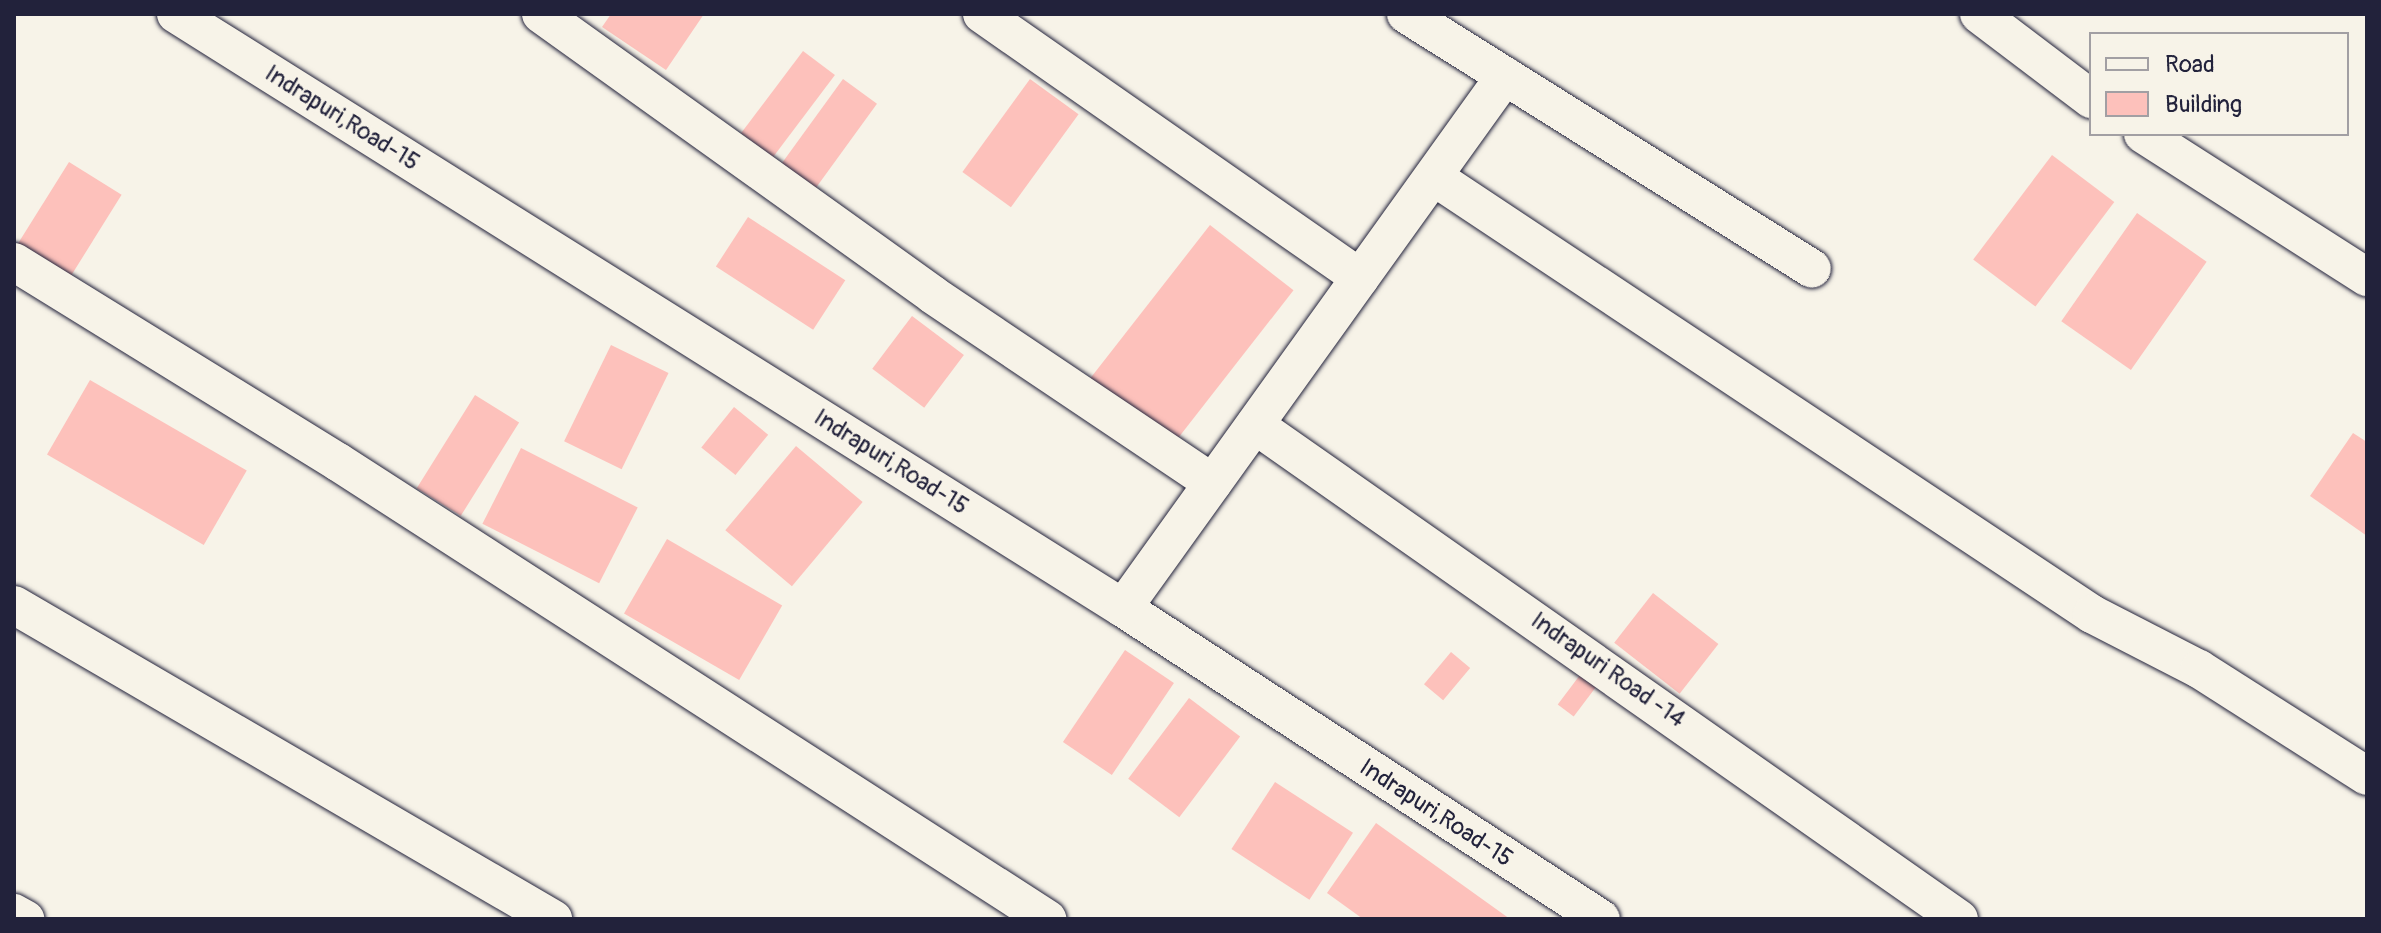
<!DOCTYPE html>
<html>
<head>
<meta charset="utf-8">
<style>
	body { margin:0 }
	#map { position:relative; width:2381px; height:933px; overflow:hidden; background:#f7f3e8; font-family:Pangolin,sans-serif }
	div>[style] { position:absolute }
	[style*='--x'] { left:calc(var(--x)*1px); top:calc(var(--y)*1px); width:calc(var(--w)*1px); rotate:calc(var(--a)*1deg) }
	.building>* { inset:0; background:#fdc1bb; transform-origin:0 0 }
	.roads { filter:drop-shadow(0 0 2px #22223b) drop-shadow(0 0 2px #22223b) }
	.minor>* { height:38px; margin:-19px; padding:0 19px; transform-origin:19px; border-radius:19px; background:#f7f3e8 }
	span { translate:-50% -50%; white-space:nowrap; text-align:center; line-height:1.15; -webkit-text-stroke:6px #f7f3e8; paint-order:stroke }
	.street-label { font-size:24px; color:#22223b }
	.frame { position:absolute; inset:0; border:16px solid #22223b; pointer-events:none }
	.legend { position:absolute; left:2089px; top:32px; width:260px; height:104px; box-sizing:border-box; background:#f7f3e8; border:2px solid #a29fa3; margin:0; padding:10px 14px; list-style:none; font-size:24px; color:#22223b }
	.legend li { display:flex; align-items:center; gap:16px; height:40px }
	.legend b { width:40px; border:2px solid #a29fa3 }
</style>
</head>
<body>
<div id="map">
	<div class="building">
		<div style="clip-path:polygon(611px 14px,704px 14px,666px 70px,602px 27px)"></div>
		<div style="left:803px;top:51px;width:40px;height:103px;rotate:37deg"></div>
		<div style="left:843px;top:79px;width:42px;height:105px;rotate:36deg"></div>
		<div style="left:1030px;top:79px;width:60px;height:115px;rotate:36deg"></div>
		<div style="left:2052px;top:155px;width:78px;height:131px;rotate:37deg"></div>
		<div style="left:69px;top:162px;width:62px;height:98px;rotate:32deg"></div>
		<div style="left:2137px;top:213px;width:85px;height:132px;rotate:35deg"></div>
		<div style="left:748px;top:217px;width:116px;height:59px;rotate:33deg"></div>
		<div style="left:1210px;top:225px;width:106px;height:195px;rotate:38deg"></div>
		<div style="left:912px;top:316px;width:65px;height:66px;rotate:37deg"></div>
		<div style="left:611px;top:345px;width:64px;height:107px;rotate:26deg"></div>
		<div style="left:90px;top:380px;width:181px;height:86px;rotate:30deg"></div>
		<div style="left:475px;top:395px;width:52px;height:110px;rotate:32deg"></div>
		<div style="left:734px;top:407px;width:44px;height:52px;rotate:39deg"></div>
		<div style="clip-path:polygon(2353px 433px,2367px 442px,2367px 536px,2310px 496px)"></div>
		<div style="left:796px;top:446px;width:87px;height:110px;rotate:40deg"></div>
		<div style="left:521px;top:448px;width:131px;height:85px;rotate:27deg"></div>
		<div style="left:667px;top:539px;width:133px;height:86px;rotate:30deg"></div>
		<div style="left:1653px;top:593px;width:83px;height:63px;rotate:38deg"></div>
		<div style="left:1125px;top:650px;width:59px;height:111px;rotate:34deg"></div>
		<div style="left:1451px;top:652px;width:25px;height:42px;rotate:40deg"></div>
		<div style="left:1583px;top:671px;width:20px;height:42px;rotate:37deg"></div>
		<div style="left:1189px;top:698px;width:64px;height:101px;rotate:37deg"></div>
		<div style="left:1275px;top:782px;width:93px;height:80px;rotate:33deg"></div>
		<div style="clip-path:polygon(1376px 823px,1510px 919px,1363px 919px,1327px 893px)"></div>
	</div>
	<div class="roads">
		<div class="minor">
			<div style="--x:176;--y:14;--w:1118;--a:32.1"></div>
			<div style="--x:1123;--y:608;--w:570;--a:33.05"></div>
			<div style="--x:541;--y:14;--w:482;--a:35.6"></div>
			<div style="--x:933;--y:295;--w:337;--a:33.9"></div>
			<div style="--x:982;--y:14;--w:461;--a:34.9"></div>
			<div style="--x:1406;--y:14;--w:479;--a:32.1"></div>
			<div style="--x:1979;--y:14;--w:141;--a:37.2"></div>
			<div style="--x:2143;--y:134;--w:266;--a:32.6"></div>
			<div style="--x:1434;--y:177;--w:790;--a:33.59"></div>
			<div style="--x:2092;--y:614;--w:120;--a:27.2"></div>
			<div style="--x:2199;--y:669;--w:199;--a:32.5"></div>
			<div style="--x:14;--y:262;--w:381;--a:31.7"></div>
			<div style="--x:338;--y:462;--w:844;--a:32.8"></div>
			<div style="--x:1255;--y:425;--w:860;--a:35.06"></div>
			<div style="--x:14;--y:605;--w:624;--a:30.22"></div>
			<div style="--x:1123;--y:608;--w:655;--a:-54.32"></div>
			<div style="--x:14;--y:913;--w:13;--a:29"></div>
		</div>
	</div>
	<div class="street-label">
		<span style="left:342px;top:118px;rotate:32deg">Indrapuri,Road-15</span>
		<span style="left:891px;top:462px;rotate:32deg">Indrapuri,Road-15</span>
		<span style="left:1608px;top:670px;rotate:35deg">Indrapuri Road -14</span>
		<span style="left:1436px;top:813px;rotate:33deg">Indrapuri,Road-15</span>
	</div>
	<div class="frame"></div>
	<ul class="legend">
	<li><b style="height:10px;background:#f7f3e8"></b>Road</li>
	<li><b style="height:22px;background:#fdc1bb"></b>Building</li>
	</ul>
</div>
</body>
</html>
